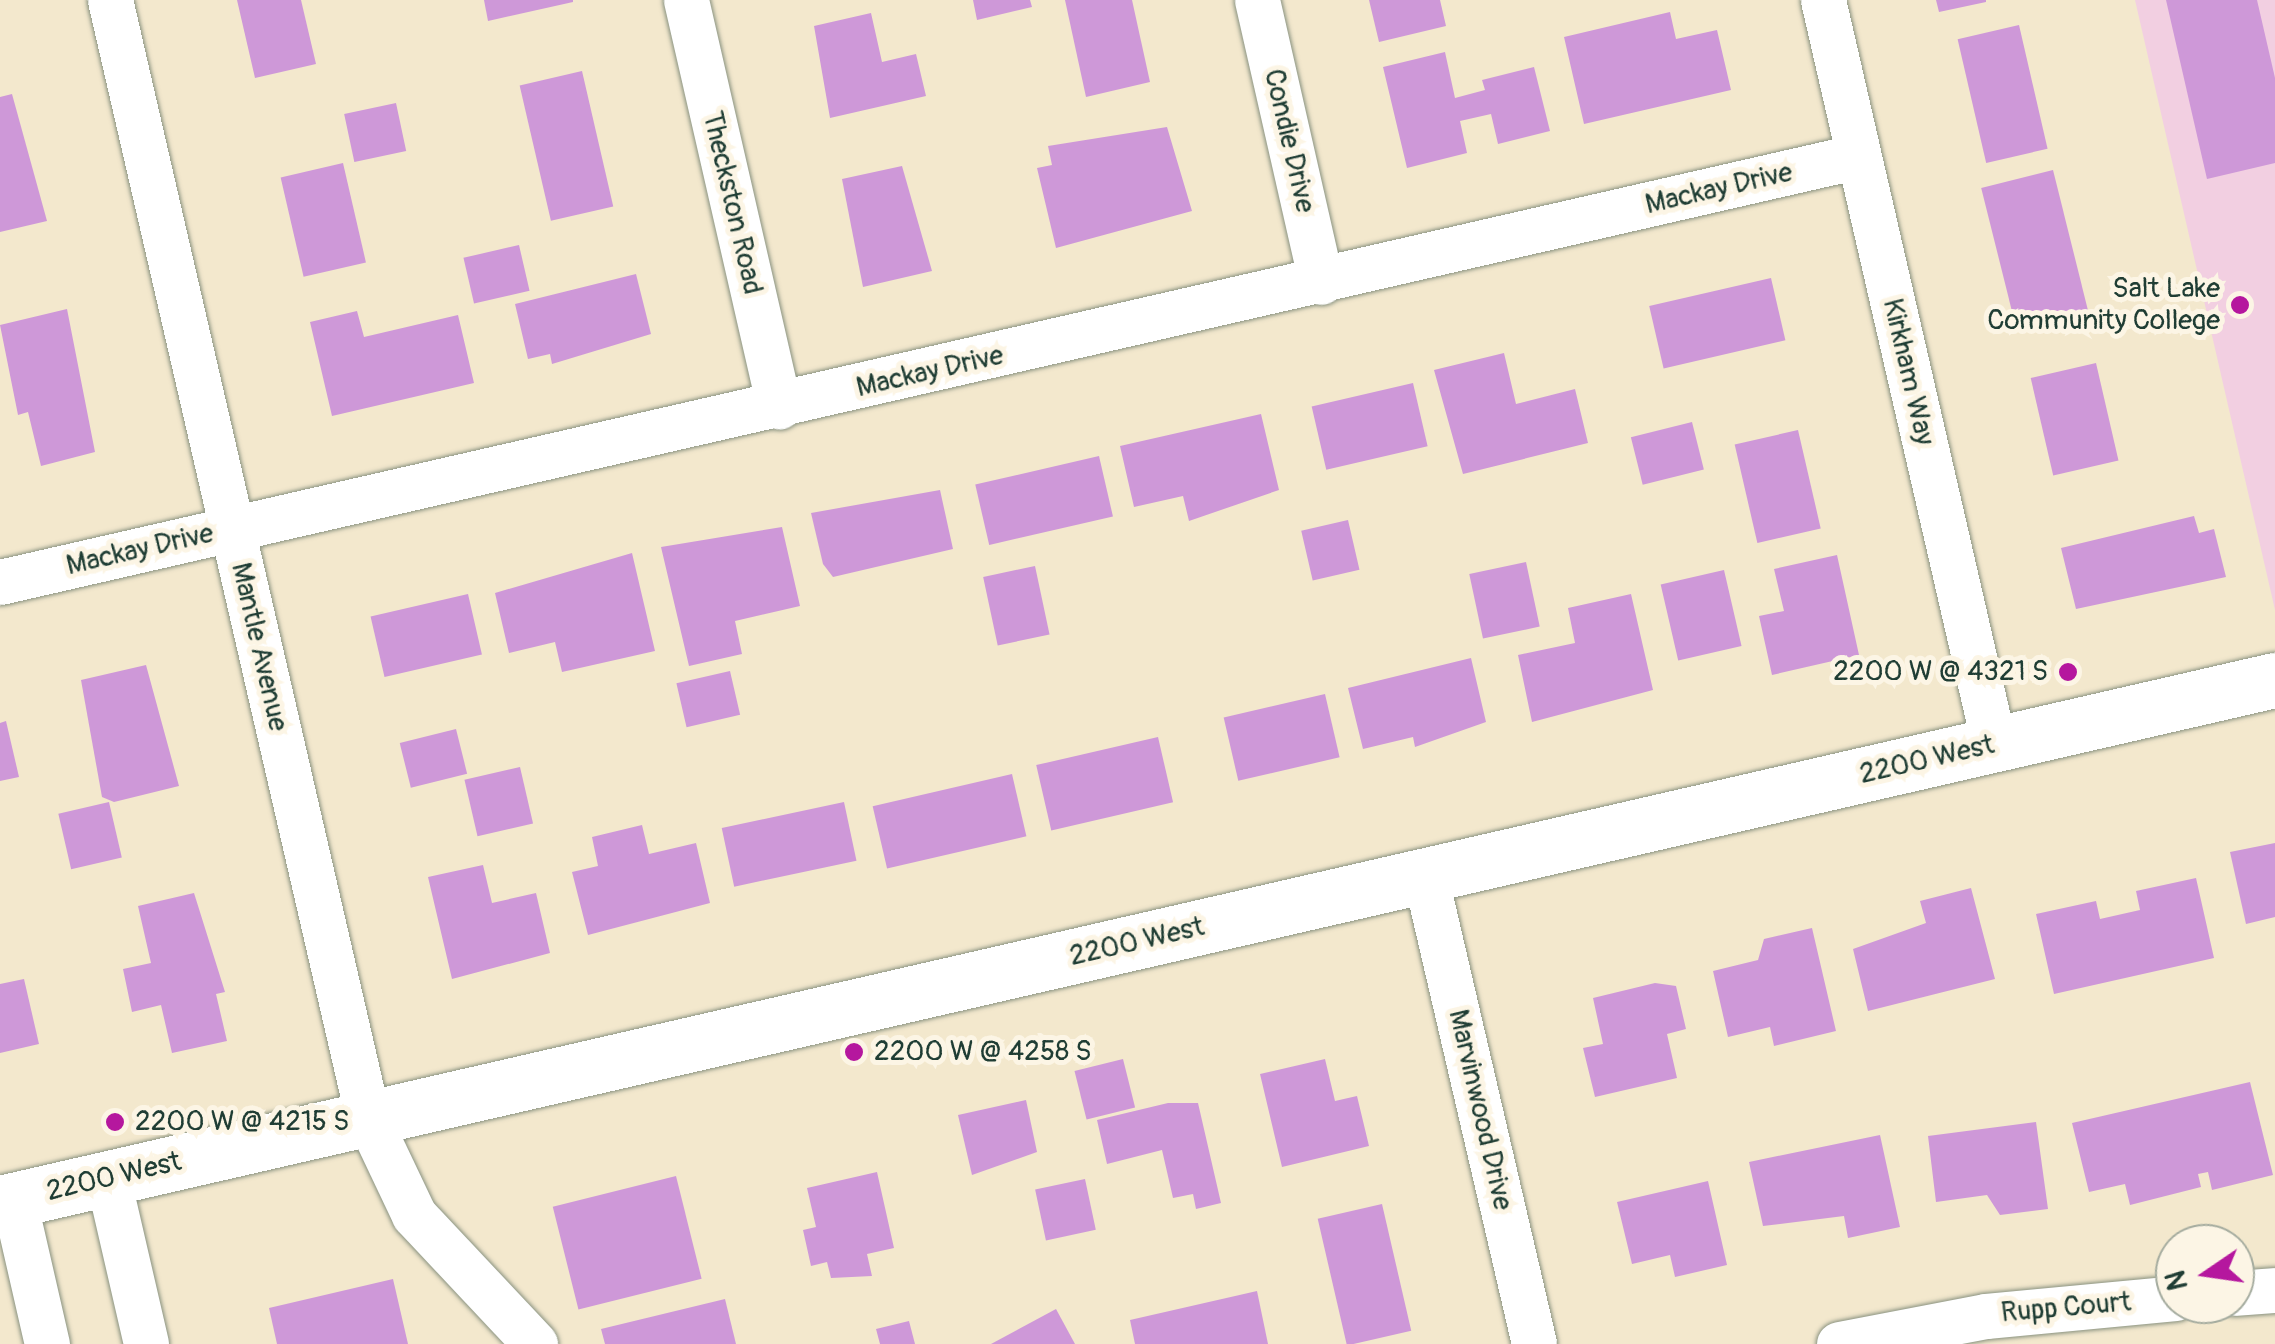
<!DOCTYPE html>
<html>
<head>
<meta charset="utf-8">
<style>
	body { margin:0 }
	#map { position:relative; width:2275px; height:1344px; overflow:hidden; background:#f3e8cd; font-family:Pangolin,sans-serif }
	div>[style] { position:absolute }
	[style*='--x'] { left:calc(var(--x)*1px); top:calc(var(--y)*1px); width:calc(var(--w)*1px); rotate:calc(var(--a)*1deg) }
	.built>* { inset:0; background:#f2cfe1 }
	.building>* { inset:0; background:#ce98d8; transform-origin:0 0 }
	.roads { filter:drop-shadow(0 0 2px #899280) drop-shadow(0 0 2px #899280) }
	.street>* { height:45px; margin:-22.5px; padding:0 22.5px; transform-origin:22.5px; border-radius:22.5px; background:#fff }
	.secondary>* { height:55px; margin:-27.5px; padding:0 27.5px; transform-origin:27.5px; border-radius:27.5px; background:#fff }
	.dots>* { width:28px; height:28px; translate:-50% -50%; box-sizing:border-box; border:5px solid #fcf5e5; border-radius:50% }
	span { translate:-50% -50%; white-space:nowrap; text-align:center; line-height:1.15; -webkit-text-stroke:10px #fcf5e5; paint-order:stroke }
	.street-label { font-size:28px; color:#1f3d34 }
	.poi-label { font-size:28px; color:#1f3d34 }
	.right { translate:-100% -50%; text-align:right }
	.left { translate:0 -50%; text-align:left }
	.north { position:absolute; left:2155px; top:1224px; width:100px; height:100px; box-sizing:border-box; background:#fcf5e5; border:2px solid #a4ab9e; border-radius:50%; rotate:257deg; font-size:28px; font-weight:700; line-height:40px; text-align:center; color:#1f3d34 }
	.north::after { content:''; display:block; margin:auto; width:35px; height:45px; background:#b5179e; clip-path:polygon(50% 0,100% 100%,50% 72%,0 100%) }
</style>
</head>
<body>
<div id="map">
	<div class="built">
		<div style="clip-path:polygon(2135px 0,2275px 0,2275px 610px)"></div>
	</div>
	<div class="building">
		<div style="clip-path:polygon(237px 0,301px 0,316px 64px,255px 78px)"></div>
		<div style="clip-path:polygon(484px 0,573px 0,573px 2px,488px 21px)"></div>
		<div style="clip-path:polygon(973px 0,1030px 0,1032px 7px,977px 20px)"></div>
		<div style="clip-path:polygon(1065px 0,1132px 0,1150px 82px,1086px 97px)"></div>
		<div style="clip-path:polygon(1369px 0,1440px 0,1446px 26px,1379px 42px)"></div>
		<div style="clip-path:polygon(1936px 0,1986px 0,1986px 2px,1939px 12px)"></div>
		<div style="clip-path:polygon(2166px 0,2257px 0,2275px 78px,2275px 163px,2207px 179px)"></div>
		<div style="clip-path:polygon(1670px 12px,1676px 39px,1717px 30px,1731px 90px,1584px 124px,1564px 37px)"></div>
		<div style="clip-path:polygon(871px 13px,882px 62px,916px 54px,926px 96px,830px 118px,814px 26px)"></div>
		<div style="left:2019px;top:25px;width:127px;height:63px;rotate:77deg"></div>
		<div style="clip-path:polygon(1445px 52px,1455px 98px,1485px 90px,1482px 80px,1534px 67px,1550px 131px,1498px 144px,1491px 114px,1460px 121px,1467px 153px,1407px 168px,1383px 67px)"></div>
		<div style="left:582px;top:71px;width:139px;height:64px;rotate:77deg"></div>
		<div style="clip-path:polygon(12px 94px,47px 221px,0 232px,0 97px)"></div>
		<div style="left:396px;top:103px;width:49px;height:53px;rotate:78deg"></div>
		<div style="clip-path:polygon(1167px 127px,1192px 211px,1056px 248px,1037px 168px,1052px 165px,1048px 146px)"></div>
		<div style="left:343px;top:163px;width:102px;height:64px;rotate:77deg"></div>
		<div style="clip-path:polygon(902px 166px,932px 271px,863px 287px,842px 179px)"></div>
		<div style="left:2053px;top:170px;width:145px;height:74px;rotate:76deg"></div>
		<div style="left:519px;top:245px;width:47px;height:57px;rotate:77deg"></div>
		<div style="clip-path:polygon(636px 274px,651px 334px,552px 364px,550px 354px,528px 359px,515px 304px)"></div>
		<div style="left:1771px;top:278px;width:64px;height:125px;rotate:77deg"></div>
		<div style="clip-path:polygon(67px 309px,95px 452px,41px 466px,28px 412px,18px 415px,0 325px)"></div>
		<div style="clip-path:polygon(357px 311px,364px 337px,458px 315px,474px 383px,332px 416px,310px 322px)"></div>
		<div style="clip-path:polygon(1504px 353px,1516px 404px,1575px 389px,1588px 443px,1463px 474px,1434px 370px)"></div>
		<div style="left:2096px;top:363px;width:100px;height:67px;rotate:77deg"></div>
		<div style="left:1413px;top:383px;width:65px;height:104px;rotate:77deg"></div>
		<div style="clip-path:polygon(1261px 414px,1279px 490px,1189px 521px,1183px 496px,1134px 507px,1120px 446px)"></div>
		<div style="left:1692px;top:422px;width:49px;height:63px;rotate:76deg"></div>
		<div style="left:1798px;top:430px;width:101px;height:65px;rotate:77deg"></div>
		<div style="left:1099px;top:456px;width:62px;height:127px;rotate:77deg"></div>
		<div style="clip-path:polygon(940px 490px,953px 549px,833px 577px,823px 564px,811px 513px)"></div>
		<div style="clip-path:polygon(2194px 516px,2199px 533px,2214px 529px,2226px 577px,2076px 609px,2061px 548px)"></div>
		<div style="left:1348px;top:520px;width:51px;height:48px;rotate:77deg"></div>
		<div style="clip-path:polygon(782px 527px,800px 606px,735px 621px,742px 654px,689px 666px,661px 547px)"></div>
		<div style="clip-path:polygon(632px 553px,655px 651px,562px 672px,555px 642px,509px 653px,495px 593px)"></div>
		<div style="clip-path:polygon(1837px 555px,1859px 655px,1772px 675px,1759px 616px,1784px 611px,1774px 569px)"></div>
		<div style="left:1526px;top:562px;width:66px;height:58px;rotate:78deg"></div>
		<div style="left:1035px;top:566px;width:70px;height:53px;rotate:78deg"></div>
		<div style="left:1724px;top:570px;width:78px;height:65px;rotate:77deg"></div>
		<div style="left:468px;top:594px;width:62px;height:100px;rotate:77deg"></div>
		<div style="clip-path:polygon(1631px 594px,1653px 690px,1532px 722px,1518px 655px,1575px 643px,1568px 608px)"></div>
		<div style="clip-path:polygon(1471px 658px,1486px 722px,1415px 747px,1413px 737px,1363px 749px,1348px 688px)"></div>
		<div style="clip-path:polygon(146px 665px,179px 786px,114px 802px,102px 797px,81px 680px)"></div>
		<div style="left:730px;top:671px;width:45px;height:55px;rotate:77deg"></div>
		<div style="left:1325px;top:694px;width:65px;height:104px;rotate:77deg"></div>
		<div style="clip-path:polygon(6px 721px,19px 777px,0 781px,0 723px)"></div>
		<div style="left:456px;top:729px;width:46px;height:58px;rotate:76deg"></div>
		<div style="left:1158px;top:737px;width:67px;height:125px;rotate:77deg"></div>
		<div style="left:520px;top:767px;width:58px;height:57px;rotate:77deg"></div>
		<div style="left:1012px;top:774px;width:64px;height:143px;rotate:77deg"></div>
		<div style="left:109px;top:802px;width:57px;height:52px;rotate:77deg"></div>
		<div style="left:844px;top:802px;width:60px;height:125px;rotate:78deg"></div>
		<div style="clip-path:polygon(642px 825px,649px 854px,696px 843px,710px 903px,588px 935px,572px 872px,598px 866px,592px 837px)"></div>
		<div style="clip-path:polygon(2275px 843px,2275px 917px,2246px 924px,2230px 852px)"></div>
		<div style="clip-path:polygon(483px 865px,492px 903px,536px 893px,550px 953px,452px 979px,428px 877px)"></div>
		<div style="clip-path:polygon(2196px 878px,2214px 958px,2054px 994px,2036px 914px,2096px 901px,2100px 919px,2140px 910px,2136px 891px)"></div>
		<div style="clip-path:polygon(1971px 888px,1995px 979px,1868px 1011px,1853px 949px,1926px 923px,1920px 901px)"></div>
		<div style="clip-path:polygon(194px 893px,225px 992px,216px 994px,227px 1041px,172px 1053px,161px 1005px,132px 1012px,123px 969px,151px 963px,138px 906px)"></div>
		<div style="clip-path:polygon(1812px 928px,1836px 1031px,1774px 1046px,1770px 1027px,1728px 1037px,1713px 971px,1758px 960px,1764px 939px)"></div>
		<div style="clip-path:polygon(24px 979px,39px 1044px,0 1053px,0 984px)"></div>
		<div style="clip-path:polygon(1655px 983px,1676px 986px,1686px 1029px,1667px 1034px,1677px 1078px,1595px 1097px,1583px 1048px,1603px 1044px,1593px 998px)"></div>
		<div style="left:1123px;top:1059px;width:50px;height:50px;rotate:76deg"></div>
		<div style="clip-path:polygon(1325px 1059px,1335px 1101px,1357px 1096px,1369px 1146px,1282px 1167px,1260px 1074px)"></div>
		<div style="clip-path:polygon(2250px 1082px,2273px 1175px,2212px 1190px,2208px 1172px,2198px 1174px,2201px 1187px,2130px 1205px,2125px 1184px,2089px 1192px,2072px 1123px)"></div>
		<div style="clip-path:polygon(1026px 1100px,1037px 1152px,972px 1175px,958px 1115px)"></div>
		<div style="clip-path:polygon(1168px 1103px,1198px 1103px,1221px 1203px,1196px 1209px,1193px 1194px,1173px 1198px,1162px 1150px,1107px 1164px,1097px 1120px)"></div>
		<div style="clip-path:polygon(2036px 1122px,2048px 1209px,2000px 1215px,1987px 1195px,1936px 1202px,1928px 1136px)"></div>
		<div style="clip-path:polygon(1880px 1135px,1900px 1227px,1848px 1238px,1844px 1216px,1763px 1226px,1749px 1162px)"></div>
		<div style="clip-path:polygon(877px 1172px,894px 1248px,867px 1254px,872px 1276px,831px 1278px,827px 1262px,811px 1266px,803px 1230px,816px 1227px,807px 1188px)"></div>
		<div style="left:676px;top:1176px;width:106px;height:127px;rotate:76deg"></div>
		<div style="left:1085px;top:1179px;width:52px;height:51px;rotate:78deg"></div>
		<div style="clip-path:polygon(1708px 1181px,1727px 1265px,1675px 1277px,1670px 1255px,1632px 1264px,1617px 1202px)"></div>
		<div style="left:1382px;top:1204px;width:130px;height:66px;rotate:77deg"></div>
		<div style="clip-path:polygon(393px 1279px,408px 1344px,277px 1344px,269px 1308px)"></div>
		<div style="clip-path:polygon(1257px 1291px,1268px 1344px,1135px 1344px,1130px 1320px)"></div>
		<div style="clip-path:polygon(725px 1299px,736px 1344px,605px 1344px,601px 1329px)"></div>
		<div style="clip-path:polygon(1056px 1309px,1075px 1344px,991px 1344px)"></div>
		<div style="clip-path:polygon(909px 1321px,915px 1344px,880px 1344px,876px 1329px)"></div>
	</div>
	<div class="roads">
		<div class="street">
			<div style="--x:110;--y:0;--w:1147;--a:77.01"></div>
			<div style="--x:368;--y:1118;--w:107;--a:64.6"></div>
			<div style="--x:414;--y:1215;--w:177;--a:46.8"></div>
			<div style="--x:686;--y:0;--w:417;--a:77.1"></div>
			<div style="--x:1257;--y:0;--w:289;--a:77.2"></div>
			<div style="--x:1823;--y:0;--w:763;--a:77.06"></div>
			<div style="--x:0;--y:582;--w:1907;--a:-12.91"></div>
			<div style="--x:1425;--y:875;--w:481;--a:76.9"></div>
			<div style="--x:108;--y:1179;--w:169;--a:77"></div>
			<div style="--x:14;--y:1200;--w:148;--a:77.1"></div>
			<div style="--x:2235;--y:1293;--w:40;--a:-4.3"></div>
			<div style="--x:1839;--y:1344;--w:150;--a:-10.8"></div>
			<div style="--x:1986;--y:1316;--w:190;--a:-5.4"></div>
		</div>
		<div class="secondary">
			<div style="--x:0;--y:1203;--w:2334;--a:-12.95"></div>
		</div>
	</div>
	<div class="dots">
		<div style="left:2240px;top:305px;background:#b5179e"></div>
		<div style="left:2068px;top:672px;background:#b5179e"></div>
		<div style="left:854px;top:1052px;background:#b5179e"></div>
		<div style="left:115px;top:1122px;background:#b5179e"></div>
	</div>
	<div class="street-label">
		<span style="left:1289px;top:141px;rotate:77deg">Condie Drive</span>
		<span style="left:1719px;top:189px;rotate:-13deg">Mackay Drive</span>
		<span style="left:732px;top:203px;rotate:77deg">Theckston Road</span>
		<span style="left:930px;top:372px;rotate:-13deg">Mackay Drive</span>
		<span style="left:1908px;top:372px;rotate:77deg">Kirkham Way</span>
		<span style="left:140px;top:550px;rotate:-13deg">Mackay Drive</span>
		<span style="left:259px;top:647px;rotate:77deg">Mantle Avenue</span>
		<span style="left:1927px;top:760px;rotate:-13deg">2200 West</span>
		<span style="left:1137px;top:942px;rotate:-13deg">2200 West</span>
		<span style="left:1480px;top:1110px;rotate:77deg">Marvinwood Drive</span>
		<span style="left:114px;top:1177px;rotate:-13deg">2200 West</span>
		<span style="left:2066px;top:1308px;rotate:-5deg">Rupp Court</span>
	</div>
	<div class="poi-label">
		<span class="right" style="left:2220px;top:305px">Salt Lake<br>Community College</span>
		<span class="right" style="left:2048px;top:672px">2200 W @ 4321 S</span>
		<span class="left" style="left:874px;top:1052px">2200 W @ 4258 S</span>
		<span class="left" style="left:135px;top:1122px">2200 W @ 4215 S</span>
	</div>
	<div class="north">N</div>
</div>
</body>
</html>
